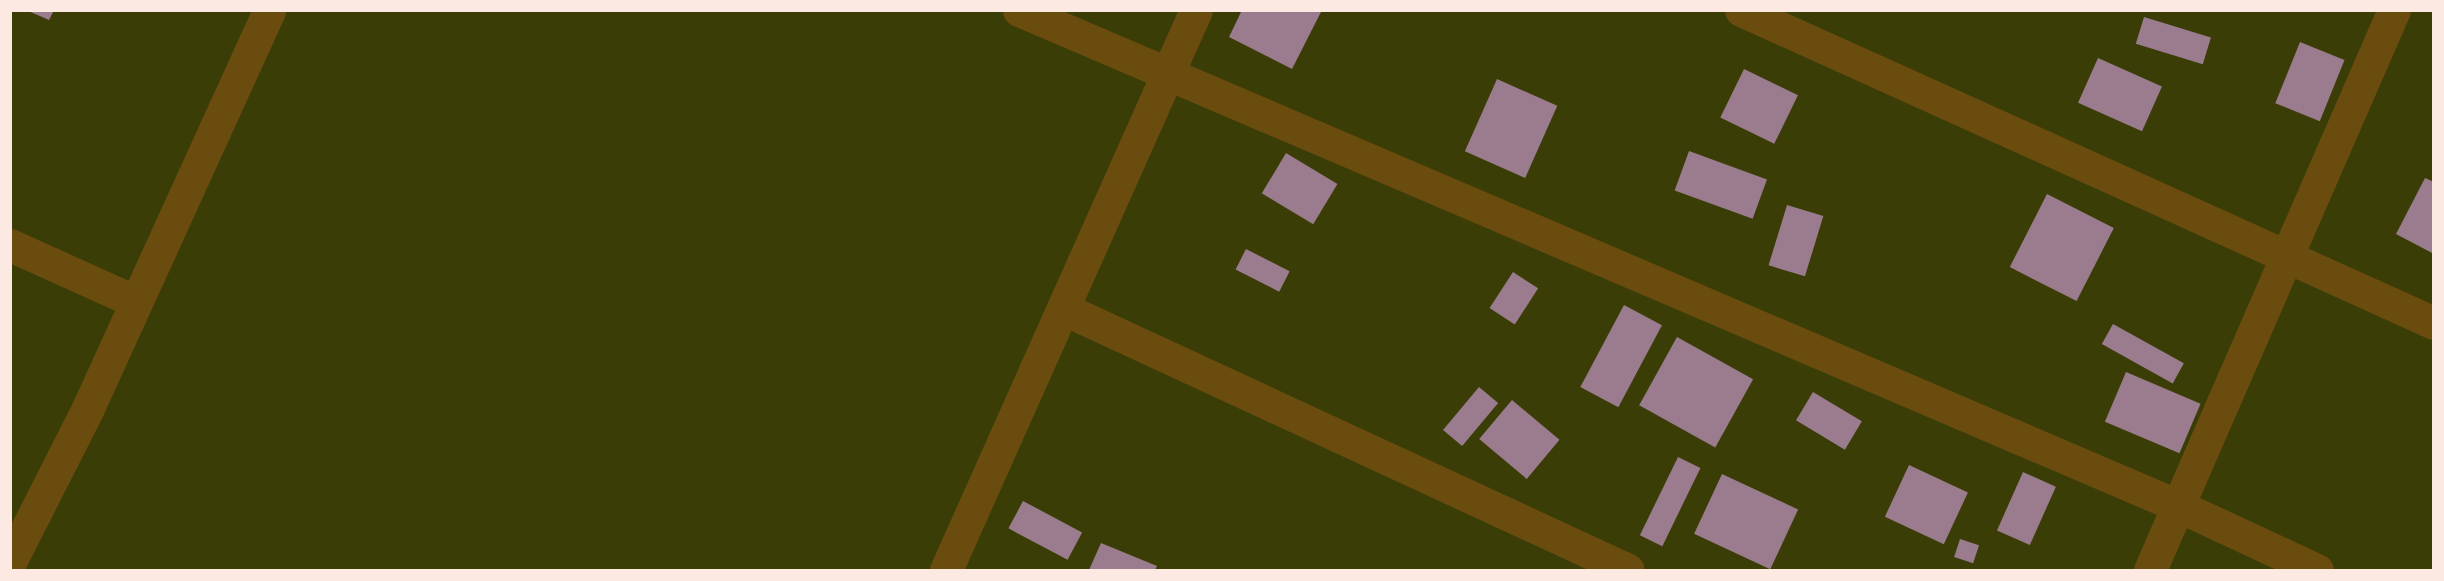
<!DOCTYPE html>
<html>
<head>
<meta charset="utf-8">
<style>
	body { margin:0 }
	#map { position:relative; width:2444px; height:581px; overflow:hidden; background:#351c11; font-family:"Libre Baskerville",serif }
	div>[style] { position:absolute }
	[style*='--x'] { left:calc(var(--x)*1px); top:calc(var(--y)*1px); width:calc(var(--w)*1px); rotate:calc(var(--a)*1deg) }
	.green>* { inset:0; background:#3b3d06; transform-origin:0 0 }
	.building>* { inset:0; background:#9a7c8e; transform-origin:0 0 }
	.minor>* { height:33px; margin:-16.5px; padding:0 16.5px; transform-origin:16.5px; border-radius:16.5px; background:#6a4c0f }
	span { translate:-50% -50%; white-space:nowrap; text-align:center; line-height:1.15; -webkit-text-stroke:4.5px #351c11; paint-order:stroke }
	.frame { position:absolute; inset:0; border:12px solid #fbe9e2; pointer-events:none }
</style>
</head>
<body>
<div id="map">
	<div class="green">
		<div style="left:11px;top:11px;width:2422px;height:559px"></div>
	</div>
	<div class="building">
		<div style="clip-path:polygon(26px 10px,54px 10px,49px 20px)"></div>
		<div style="clip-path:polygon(1242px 10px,1322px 10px,1292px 69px,1229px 37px)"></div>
		<div style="left:2144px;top:17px;width:70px;height:28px;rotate:17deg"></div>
		<div style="left:2300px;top:42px;width:48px;height:66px;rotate:22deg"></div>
		<div style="left:2098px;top:58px;width:70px;height:49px;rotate:24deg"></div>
		<div style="left:1744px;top:69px;width:60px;height:54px;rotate:26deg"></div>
		<div style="left:1497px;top:79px;width:66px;height:79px;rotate:24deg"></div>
		<div style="left:1689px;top:151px;width:83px;height:42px;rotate:20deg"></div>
		<div style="left:1286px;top:153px;width:60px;height:47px;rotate:31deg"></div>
		<div style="clip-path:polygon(2425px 178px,2434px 182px,2434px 254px,2396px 234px)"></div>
		<div style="left:2047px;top:194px;width:75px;height:82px;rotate:27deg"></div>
		<div style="left:1787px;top:205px;width:38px;height:63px;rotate:17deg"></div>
		<div style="left:1246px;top:249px;width:49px;height:23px;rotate:27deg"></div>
		<div style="left:1513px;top:272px;width:30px;height:43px;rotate:33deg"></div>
		<div style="left:1624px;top:305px;width:43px;height:93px;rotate:28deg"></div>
		<div style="left:2113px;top:324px;width:81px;height:23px;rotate:29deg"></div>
		<div style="left:1677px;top:337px;width:87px;height:78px;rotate:29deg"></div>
		<div style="left:2126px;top:372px;width:81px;height:54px;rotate:23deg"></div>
		<div style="left:1479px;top:387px;width:25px;height:56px;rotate:40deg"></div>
		<div style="left:1813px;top:392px;width:57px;height:33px;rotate:31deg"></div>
		<div style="left:1512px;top:400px;width:62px;height:51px;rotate:40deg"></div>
		<div style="left:1678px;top:457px;width:25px;height:87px;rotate:26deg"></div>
		<div style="left:1909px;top:465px;width:65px;height:57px;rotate:25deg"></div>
		<div style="left:2023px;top:472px;width:36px;height:64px;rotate:24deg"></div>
		<div style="left:1722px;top:474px;width:84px;height:66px;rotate:25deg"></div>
		<div style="left:1023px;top:501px;width:67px;height:31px;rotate:28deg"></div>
		<div style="left:1960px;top:539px;width:20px;height:19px;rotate:18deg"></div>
		<div style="clip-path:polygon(1101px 543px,1157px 566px,1155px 570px,1089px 570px)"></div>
	</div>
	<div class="minor">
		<div style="--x:1019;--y:10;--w:1264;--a:23.16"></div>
		<div style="--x:2181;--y:507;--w:150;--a:24.9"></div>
		<div style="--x:1741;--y:10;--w:760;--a:24.31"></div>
		<div style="--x:10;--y:245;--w:136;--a:24.3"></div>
		<div style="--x:1064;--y:309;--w:621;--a:24.83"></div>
		<div style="--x:10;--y:562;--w:173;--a:-63.1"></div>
		<div style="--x:88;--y:408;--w:437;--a:-65.5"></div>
		<div style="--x:946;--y:570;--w:613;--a:-65.94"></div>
		<div style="--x:2150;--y:570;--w:611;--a:-66.46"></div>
	</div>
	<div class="frame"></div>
</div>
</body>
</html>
